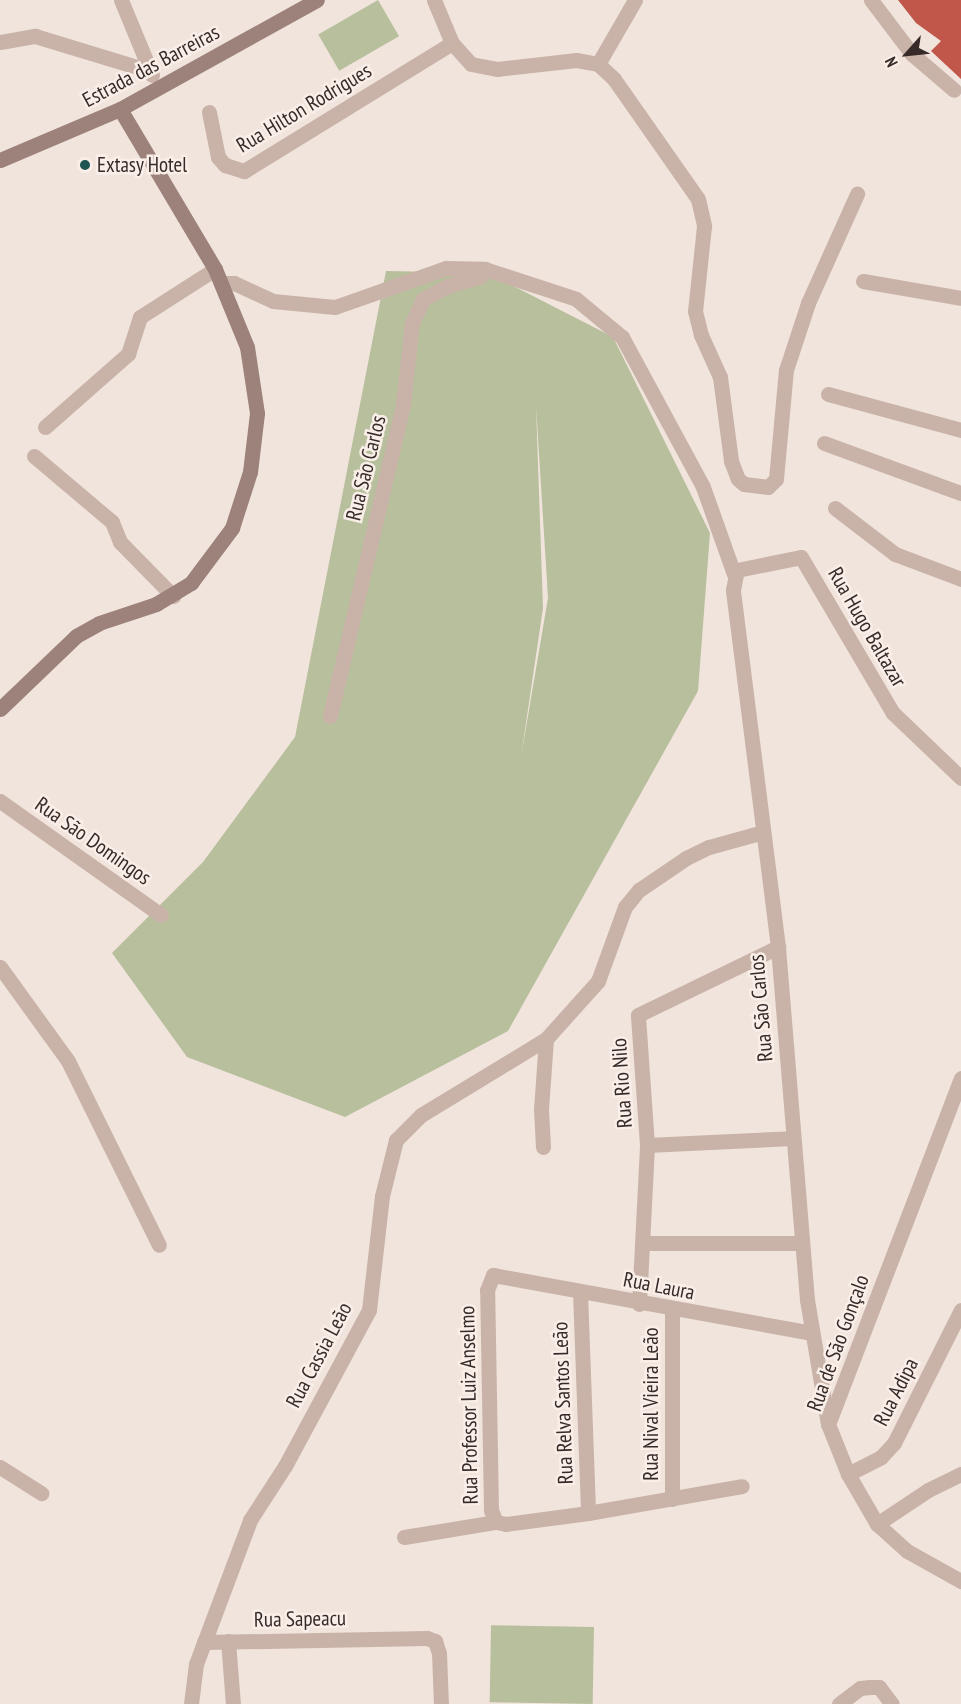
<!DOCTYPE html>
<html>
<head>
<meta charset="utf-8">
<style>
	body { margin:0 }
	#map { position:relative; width:961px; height:1704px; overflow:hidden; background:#f1e4dc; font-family:"PT Sans Narrow",sans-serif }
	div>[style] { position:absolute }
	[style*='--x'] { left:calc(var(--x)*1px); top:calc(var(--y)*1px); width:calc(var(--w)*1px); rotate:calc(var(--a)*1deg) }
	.green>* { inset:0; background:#b8bf9d; transform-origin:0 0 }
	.building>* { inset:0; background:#c1574a }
	.street>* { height:15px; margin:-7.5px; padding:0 7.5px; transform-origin:7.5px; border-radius:7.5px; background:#c9b3a8 }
	.secondary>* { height:15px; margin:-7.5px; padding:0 7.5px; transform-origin:7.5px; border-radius:7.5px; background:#9c827a }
	.dots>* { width:16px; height:16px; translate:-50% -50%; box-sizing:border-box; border:3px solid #f9efe8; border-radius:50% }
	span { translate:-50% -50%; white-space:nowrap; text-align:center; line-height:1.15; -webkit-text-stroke:5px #f9efe8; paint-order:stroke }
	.street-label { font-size:21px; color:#362b28 }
	.poi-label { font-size:21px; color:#362b28 }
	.left { translate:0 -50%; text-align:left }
	.north { position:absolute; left:877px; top:24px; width:60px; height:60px; -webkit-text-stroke:4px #f9efe8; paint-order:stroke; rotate:243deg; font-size:16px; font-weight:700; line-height:24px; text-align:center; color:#362b28 }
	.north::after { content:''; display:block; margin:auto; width:21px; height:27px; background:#362b28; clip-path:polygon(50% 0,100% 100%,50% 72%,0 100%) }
</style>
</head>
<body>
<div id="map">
	<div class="green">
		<div style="left:378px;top:0;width:42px;height:69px;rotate:60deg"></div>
		<div style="clip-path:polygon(evenodd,386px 271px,488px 273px,613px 337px,710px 533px,698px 691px,508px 1031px,345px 1117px,187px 1057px,112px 953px,203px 862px,295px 737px,386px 271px,536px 406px,548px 598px,521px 757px,543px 608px,536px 406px)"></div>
		<div style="left:594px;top:1627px;width:77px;height:103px;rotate:91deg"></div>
	</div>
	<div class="building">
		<div style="clip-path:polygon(898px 0,961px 0,961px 79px,931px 51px,941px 41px,916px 23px)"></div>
	</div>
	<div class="street">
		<div style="--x:121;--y:0;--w:81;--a:67.5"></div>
		<div style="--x:434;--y:0;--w:47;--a:67.3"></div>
		<div style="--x:452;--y:43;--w:28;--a:48"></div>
		<div style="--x:471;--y:64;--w:26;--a:11"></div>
		<div style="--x:497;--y:69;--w:80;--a:-6.5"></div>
		<div style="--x:576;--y:60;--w:22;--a:10"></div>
		<div style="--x:598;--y:64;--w:22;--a:43"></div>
		<div style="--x:614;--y:79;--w:146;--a:55"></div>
		<div style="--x:698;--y:199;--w:28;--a:77"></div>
		<div style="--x:704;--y:226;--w:85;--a:96"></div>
		<div style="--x:695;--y:311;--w:25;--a:76"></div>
		<div style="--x:701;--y:335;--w:46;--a:65.7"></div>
		<div style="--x:720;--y:377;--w:85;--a:82.5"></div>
		<div style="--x:731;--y:461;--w:19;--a:69"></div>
		<div style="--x:738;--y:479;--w:8;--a:40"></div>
		<div style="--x:744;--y:484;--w:24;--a:7"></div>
		<div style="--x:768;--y:487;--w:11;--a:-45"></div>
		<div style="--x:776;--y:479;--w:109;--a:-84.8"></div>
		<div style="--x:786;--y:370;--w:71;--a:-71.8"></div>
		<div style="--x:808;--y:303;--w:120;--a:-65.8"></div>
		<div style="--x:871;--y:0;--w:68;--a:52.8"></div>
		<div style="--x:912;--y:54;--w:55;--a:40.6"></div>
		<div style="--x:0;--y:42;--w:36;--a:-10"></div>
		<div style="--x:35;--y:36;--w:120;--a:16.9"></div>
		<div style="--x:598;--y:64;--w:74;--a:-60"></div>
		<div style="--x:209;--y:112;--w:46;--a:78.7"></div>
		<div style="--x:218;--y:157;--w:11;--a:49"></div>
		<div style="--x:225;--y:165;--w:20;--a:18"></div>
		<div style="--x:244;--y:171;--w:244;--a:-31.6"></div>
		<div style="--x:863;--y:281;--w:99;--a:9.8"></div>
		<div style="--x:221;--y:283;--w:13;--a:0"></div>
		<div style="--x:234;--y:283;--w:43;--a:24.8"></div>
		<div style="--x:273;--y:301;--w:62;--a:5.5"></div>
		<div style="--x:335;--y:307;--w:118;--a:-19.4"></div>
		<div style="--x:446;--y:268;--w:39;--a:1"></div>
		<div style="--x:485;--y:269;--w:96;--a:18.2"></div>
		<div style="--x:576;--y:299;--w:60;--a:39.6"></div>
		<div style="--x:622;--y:337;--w:170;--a:61.6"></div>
		<div style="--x:703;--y:487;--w:92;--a:70.4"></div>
		<div style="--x:828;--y:394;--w:138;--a:15.1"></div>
		<div style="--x:45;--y:427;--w:111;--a:-41.3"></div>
		<div style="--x:128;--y:354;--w:39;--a:-72"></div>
		<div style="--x:140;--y:317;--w:89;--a:-32.6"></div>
		<div style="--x:824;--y:443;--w:146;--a:20.1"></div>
		<div style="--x:34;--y:456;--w:102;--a:40.2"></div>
		<div style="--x:112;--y:522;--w:22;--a:68"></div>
		<div style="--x:120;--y:542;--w:76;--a:45.5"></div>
		<div style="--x:835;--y:508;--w:76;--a:37.5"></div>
		<div style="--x:895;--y:554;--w:71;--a:20.7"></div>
		<div style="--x:330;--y:716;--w:320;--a:-76.8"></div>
		<div style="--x:403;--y:404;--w:81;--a:-83.7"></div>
		<div style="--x:412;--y:323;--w:26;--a:-65"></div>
		<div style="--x:423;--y:299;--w:27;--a:-28"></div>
		<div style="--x:447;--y:286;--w:35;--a:-16"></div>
		<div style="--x:481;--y:276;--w:8;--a:-60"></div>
		<div style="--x:0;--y:801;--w:197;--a:35.3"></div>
		<div style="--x:0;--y:967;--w:116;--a:54.1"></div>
		<div style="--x:68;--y:1061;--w:205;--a:63.7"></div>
		<div style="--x:961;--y:1078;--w:371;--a:111"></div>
		<div style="--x:828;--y:1424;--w:54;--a:68.2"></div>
		<div style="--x:848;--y:1474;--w:58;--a:59.9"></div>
		<div style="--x:877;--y:1524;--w:40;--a:42"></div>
		<div style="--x:907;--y:1551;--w:62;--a:29.1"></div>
		<div style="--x:647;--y:1145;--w:146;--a:-2.7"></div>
		<div style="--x:543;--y:1147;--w:38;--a:-93"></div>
		<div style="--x:541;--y:1109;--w:70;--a:-85.9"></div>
		<div style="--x:546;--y:1039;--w:78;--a:-48.1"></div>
		<div style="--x:598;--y:981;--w:79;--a:-70"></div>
		<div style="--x:625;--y:907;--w:22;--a:-51"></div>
		<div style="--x:639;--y:890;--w:57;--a:-34.2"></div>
		<div style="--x:686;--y:858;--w:25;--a:-26"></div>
		<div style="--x:709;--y:847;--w:56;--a:-15.5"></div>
		<div style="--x:643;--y:1243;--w:158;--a:0"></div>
		<div style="--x:580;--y:1292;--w:221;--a:87.9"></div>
		<div style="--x:639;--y:1304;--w:159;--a:-87.1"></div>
		<div style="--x:647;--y:1145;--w:130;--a:-94"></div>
		<div style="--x:638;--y:1015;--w:156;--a:-25.9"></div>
		<div style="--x:828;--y:1424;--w:126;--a:-99.6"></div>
		<div style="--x:807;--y:1300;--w:354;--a:-94.7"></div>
		<div style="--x:778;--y:947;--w:360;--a:-97.2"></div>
		<div style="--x:733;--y:590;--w:20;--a:-79"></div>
		<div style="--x:737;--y:570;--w:65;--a:-11.5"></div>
		<div style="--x:801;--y:557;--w:181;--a:59.5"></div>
		<div style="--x:893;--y:713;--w:94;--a:43.7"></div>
		<div style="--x:0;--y:1467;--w:49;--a:32.4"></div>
		<div style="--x:848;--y:1474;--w:37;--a:-27"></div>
		<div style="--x:881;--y:1457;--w:19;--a:-47"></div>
		<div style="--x:894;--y:1443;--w:149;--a:-63.3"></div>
		<div style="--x:672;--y:1499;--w:189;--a:-90"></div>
		<div style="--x:496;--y:1522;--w:13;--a:-113"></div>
		<div style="--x:491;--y:1510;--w:220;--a:-91"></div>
		<div style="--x:487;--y:1290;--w:16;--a:-68"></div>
		<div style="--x:493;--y:1275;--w:323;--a:10.3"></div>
		<div style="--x:877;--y:1524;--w:61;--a:-33.7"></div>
		<div style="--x:928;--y:1490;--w:37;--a:-26"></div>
		<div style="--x:404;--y:1537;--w:93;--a:-9.3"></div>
		<div style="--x:496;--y:1522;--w:10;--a:11"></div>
		<div style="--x:506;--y:1524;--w:83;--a:-7.6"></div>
		<div style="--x:588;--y:1513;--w:156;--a:-9.9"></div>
		<div style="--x:228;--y:1641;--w:63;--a:85.5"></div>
		<div style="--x:204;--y:1642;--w:223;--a:-1"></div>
		<div style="--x:427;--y:1638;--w:9;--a:21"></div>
		<div style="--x:435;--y:1641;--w:13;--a:72"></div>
		<div style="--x:439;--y:1653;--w:51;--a:87.8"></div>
		<div style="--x:191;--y:1704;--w:40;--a:-82.9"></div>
		<div style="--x:196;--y:1664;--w:154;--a:-69.4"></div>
		<div style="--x:250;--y:1520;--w:64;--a:-57.1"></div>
		<div style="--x:285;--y:1466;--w:177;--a:-61.7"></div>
		<div style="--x:369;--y:1310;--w:115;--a:-83.5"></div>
		<div style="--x:382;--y:1196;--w:58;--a:-76"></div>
		<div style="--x:396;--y:1140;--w:35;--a:-45"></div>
		<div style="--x:421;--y:1115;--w:146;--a:-31.3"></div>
		<div style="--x:839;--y:1704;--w:26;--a:-37"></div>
		<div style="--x:860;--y:1688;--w:10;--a:-6"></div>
		<div style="--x:870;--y:1687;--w:9;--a:0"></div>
		<div style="--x:879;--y:1687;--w:21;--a:53"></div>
	</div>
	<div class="secondary">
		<div style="--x:0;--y:160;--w:130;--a:-23"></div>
		<div style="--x:120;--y:109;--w:225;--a:-29"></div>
		<div style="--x:0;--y:709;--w:105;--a:-43.8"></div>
		<div style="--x:76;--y:636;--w:26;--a:-29"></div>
		<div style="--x:99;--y:623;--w:60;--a:-18.4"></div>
		<div style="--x:156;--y:604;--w:41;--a:-31"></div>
		<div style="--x:191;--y:583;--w:69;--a:-53.3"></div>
		<div style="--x:232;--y:528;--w:59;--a:-72.2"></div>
		<div style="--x:250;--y:472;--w:59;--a:-83.2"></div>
		<div style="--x:257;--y:413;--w:67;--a:-98.6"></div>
		<div style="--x:247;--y:347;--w:84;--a:-112.3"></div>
		<div style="--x:215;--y:269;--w:186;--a:-120.7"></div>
	</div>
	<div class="dots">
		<div style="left:85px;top:165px;background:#1f5652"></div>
	</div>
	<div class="street-label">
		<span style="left:151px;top:66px;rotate:-28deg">Estrada das Barreiras</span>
		<span style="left:304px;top:108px;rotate:-31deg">Rua Hilton Rodrigues</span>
		<span style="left:366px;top:468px;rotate:-76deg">Rua São Carlos</span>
		<span style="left:867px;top:627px;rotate:60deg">Rua Hugo Baltazar</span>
		<span style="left:93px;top:841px;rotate:35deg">Rua São Domingos</span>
		<span style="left:761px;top:1008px;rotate:-95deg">Rua São Carlos</span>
		<span style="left:622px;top:1083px;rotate:-94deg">Rua Rio Nilo</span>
		<span style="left:659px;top:1286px;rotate:11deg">Rua Laura</span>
		<span style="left:838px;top:1343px;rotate:-70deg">Rua de São Gonçalo</span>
		<span style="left:319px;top:1355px;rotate:-62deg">Rua Cassia Leão</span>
		<span style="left:896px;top:1392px;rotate:-63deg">Rua Adipa</span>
		<span style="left:563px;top:1403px;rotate:-92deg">Rua Relva Santos Leão</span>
		<span style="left:651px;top:1404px;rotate:-90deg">Rua Nival Vieira Leão</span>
		<span style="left:469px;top:1405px;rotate:-91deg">Rua Professor Luiz Anselmo</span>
		<span style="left:300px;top:1619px;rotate:-1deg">Rua Sapeacu</span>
	</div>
	<div class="poi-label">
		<span class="left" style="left:97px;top:165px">Extasy Hotel</span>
	</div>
	<div class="north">N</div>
</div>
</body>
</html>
